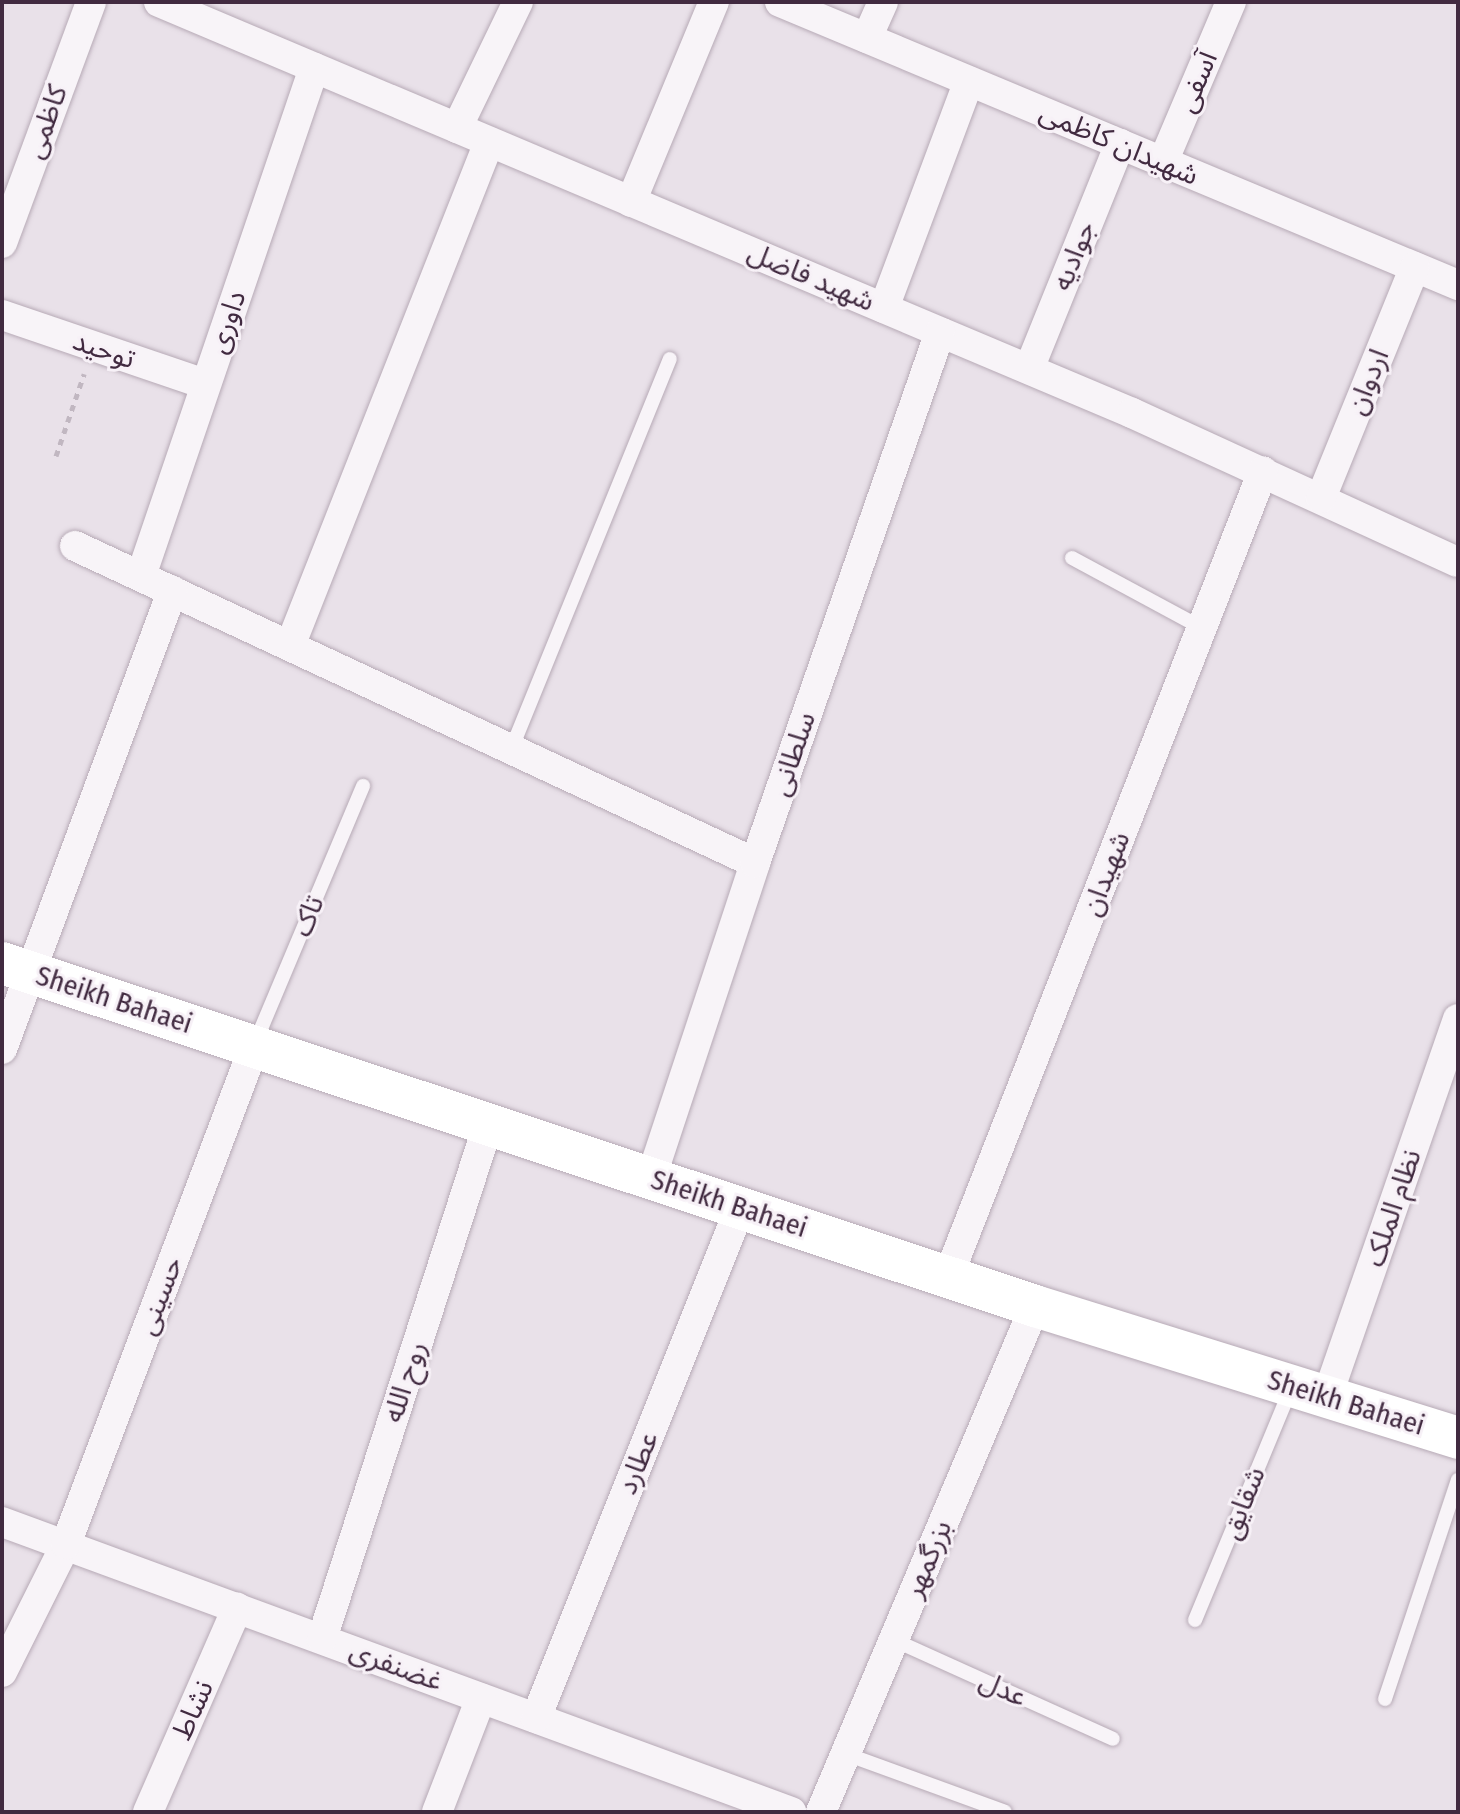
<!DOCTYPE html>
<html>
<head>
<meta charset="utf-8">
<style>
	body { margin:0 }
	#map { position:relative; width:1460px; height:1814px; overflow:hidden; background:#e9e1e9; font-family:"Fira Sans Condensed","Noto Sans Arabic",sans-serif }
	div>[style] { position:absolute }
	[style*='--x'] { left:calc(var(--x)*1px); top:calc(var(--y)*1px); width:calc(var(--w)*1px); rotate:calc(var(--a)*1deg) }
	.path>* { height:5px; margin-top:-2.5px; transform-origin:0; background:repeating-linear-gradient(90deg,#c1b7c1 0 6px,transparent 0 12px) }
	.roads { filter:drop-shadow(0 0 2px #b7aab6) drop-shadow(0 0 2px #b7aab6) }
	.lane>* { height:14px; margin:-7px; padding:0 7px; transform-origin:7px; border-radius:7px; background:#f8f4f8 }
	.street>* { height:30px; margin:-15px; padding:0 15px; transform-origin:15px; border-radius:15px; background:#f8f4f8 }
	.secondary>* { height:42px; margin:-21px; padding:0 21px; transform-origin:21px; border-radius:21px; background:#fff }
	span { translate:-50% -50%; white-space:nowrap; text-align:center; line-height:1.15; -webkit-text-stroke:6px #f7f1f7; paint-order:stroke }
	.street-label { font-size:28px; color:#412a40 }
	.frame { position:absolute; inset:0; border:4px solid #412a40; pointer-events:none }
</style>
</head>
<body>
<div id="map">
	<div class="path">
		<div style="--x:56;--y:456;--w:87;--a:-71.1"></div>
	</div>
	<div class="roads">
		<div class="lane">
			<div style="--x:1072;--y:558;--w:148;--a:28.3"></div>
			<div style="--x:511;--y:750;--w:422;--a:-67.9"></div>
			<div style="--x:255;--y:1043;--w:279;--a:-67.2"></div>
			<div style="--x:1195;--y:1620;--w:248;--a:-67.5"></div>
			<div style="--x:894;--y:1640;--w:240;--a:24.3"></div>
			<div style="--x:1385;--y:1699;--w:231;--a:-71.6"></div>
			<div style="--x:846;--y:1754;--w:169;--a:20"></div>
		</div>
		<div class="street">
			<div style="--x:159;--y:2;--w:1056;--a:22.9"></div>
			<div style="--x:1132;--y:413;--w:358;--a:24.6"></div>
			<div style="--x:780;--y:2;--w:735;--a:22.66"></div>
			<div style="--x:867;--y:38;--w:39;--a:-66"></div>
			<div style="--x:457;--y:128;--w:140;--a:-64.2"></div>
			<div style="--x:1163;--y:162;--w:174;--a:-67"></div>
			<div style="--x:631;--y:202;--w:217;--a:-67.5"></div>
			<div style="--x:2;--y:243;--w:257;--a:-69.7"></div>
			<div style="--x:884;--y:308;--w:242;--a:-69.5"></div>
			<div style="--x:2;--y:315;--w:214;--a:18.8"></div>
			<div style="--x:1029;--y:369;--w:243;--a:-68"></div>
			<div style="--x:1321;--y:498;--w:249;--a:-67.9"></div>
			<div style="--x:75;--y:546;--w:750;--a:24.99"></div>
			<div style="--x:141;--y:576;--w:537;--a:-71.19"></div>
			<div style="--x:290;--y:646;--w:542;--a:-68.45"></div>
			<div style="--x:2;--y:1049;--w:489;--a:-69.6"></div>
			<div style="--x:651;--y:1178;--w:332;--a:-71.7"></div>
			<div style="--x:755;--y:863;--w:562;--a:-70.79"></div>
			<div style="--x:948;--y:1277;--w:865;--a:-68.65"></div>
			<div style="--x:1327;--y:1397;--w:400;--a:-70.9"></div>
			<div style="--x:2;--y:1522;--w:841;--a:20.18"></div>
			<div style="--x:322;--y:1639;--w:540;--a:-72.1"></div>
			<div style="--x:2;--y:1672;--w:143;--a:-63.4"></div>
			<div style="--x:66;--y:1544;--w:531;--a:-69.28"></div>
			<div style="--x:536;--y:1718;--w:549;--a:-68.2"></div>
			<div style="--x:148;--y:1812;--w:223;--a:-66.4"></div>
			<div style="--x:437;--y:1812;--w:122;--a:-68.9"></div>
			<div style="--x:821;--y:1812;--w:549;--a:-67.08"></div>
		</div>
		<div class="secondary">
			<div style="--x:2;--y:963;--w:1088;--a:18.37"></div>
			<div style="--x:1035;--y:1306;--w:443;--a:17.3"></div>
		</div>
	</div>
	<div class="street-label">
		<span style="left:1197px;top:82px;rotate:-67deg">آسفی</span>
		<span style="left:46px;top:122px;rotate:-70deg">کاظمی</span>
		<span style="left:1119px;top:144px;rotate:23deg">شهیدان کاظمی</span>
		<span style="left:1074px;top:256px;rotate:-68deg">جوادیه</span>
		<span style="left:811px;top:277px;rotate:23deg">شهید فاضل</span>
		<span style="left:227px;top:322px;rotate:-71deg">داوری</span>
		<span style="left:104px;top:350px;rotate:19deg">توحید</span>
		<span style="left:1368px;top:382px;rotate:-68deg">اردوان</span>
		<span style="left:793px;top:754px;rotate:-71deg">سلطانی</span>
		<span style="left:1106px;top:874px;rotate:-69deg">شهیدان</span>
		<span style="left:308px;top:916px;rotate:-67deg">تاک</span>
		<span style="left:114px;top:1000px;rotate:18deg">Sheikh Bahaei</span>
		<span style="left:729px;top:1204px;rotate:18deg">Sheikh Bahaei</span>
		<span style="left:1393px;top:1208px;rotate:-71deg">نظام الملک</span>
		<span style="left:160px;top:1296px;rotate:-69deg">حسینی</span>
		<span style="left:405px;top:1382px;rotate:-72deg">روح الله</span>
		<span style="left:1346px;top:1403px;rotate:17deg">Sheikh Bahaei</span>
		<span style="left:638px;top:1463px;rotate:-68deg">عطارد</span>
		<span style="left:1243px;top:1503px;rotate:-68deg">شقایق</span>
		<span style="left:928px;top:1559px;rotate:-67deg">بزرگمهر</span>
		<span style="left:396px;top:1666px;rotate:20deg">غضنفری</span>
		<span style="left:1003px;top:1689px;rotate:24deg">عدل</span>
		<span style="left:193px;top:1710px;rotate:-66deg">نشاط</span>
	</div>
	<div class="frame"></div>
</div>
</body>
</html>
